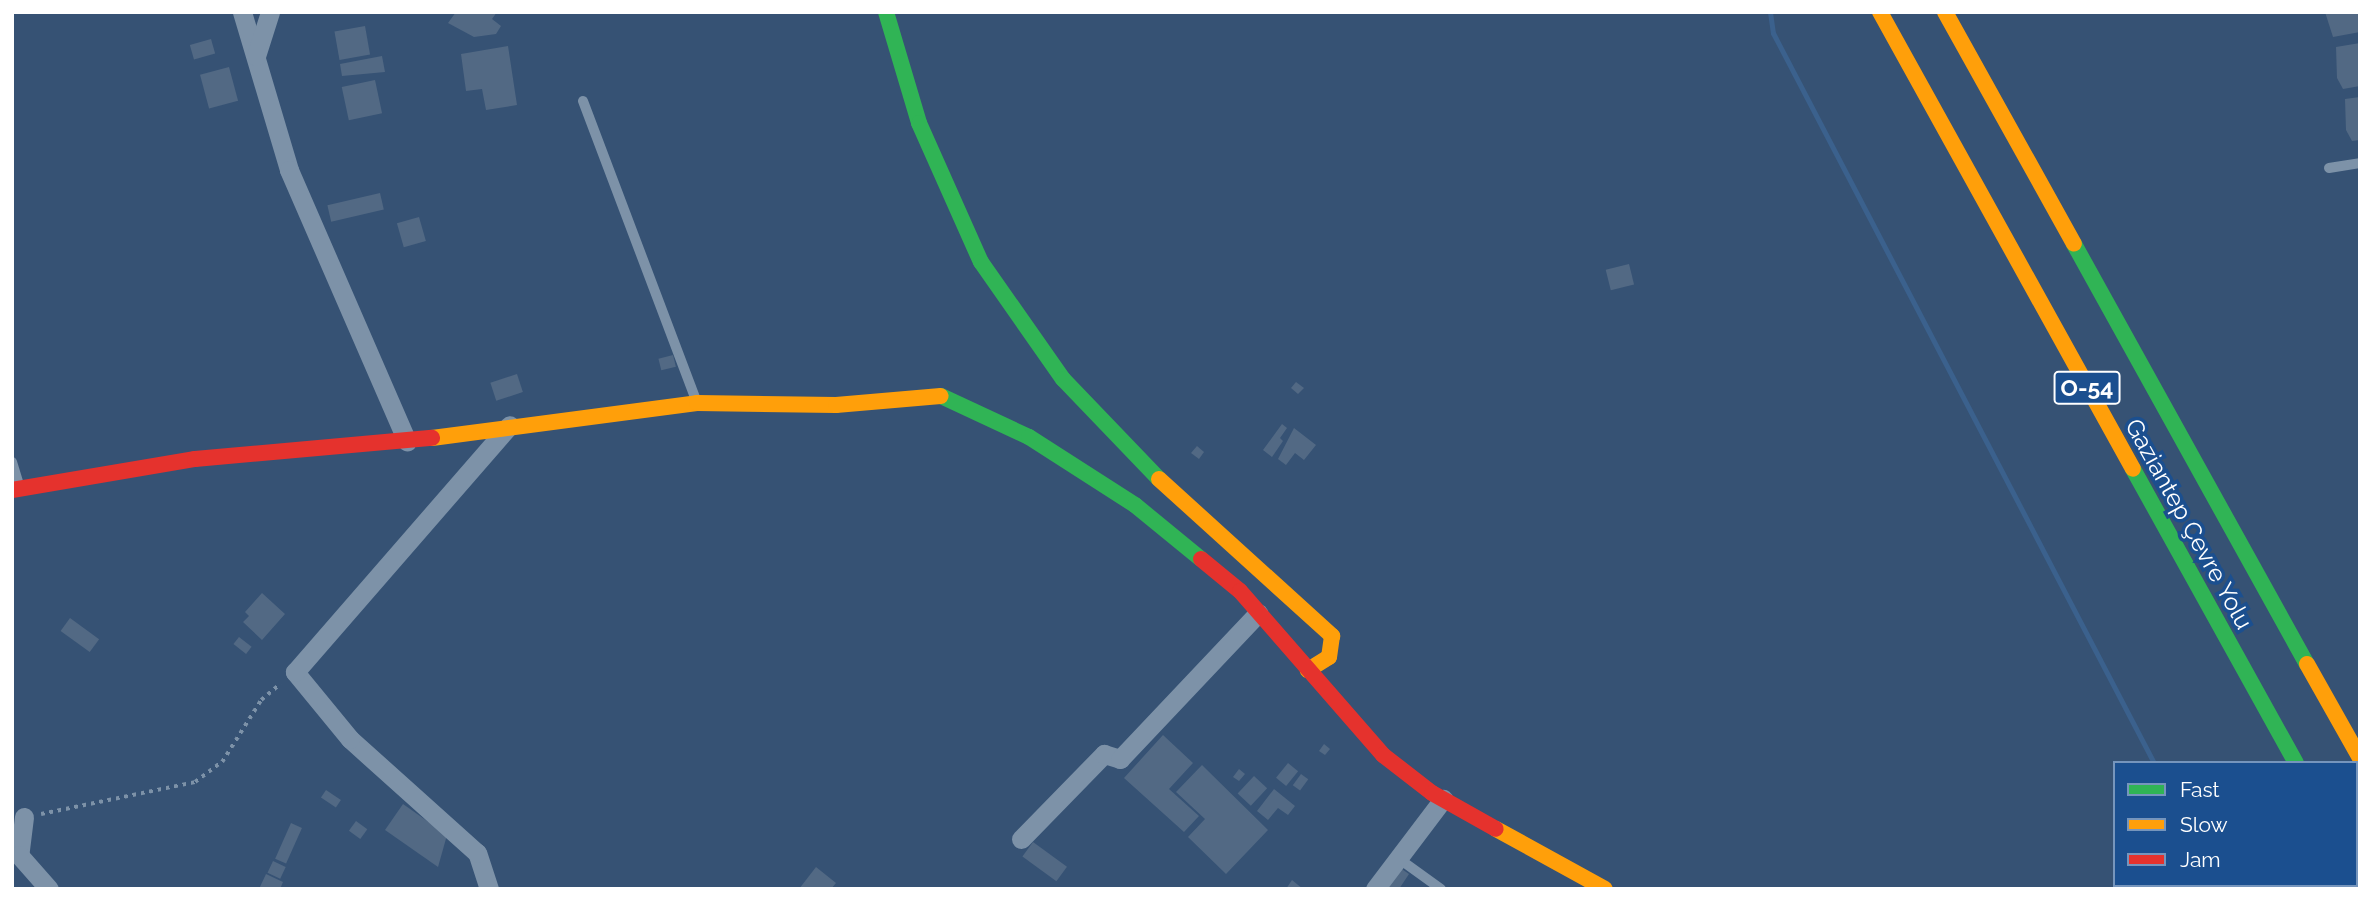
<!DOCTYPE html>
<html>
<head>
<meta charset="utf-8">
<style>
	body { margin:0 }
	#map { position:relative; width:2372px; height:901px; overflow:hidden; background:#365274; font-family:Raleway,sans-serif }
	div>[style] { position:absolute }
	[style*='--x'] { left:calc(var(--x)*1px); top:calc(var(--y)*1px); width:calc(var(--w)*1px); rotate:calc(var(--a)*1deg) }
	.stream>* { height:5px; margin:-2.5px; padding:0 2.5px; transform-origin:2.5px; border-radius:2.5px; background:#3b618d }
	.building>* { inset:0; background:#526984; transform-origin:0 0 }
	.path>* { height:3.5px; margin-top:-1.75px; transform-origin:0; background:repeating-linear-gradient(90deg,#7d92a8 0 3.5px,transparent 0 8.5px) }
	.lane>* { height:10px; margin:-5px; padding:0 5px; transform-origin:5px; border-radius:5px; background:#7d92a8 }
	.street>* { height:19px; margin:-9.5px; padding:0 9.5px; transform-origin:9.5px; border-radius:9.5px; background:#7d92a8 }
	.fast>* { height:16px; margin:-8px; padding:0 8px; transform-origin:8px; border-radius:8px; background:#30b455 }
	.slow>* { height:16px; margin:-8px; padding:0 8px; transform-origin:8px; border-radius:8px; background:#ff9f0a }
	.jam>* { height:16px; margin:-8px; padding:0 8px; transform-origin:8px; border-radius:8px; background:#e5322d }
	span { translate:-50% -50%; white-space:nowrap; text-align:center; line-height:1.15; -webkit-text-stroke:7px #1b4f8f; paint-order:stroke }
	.shield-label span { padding:2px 5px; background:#1b4f8f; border:2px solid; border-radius:5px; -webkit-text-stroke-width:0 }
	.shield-label { font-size:23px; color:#fff; font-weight:700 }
	.street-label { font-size:24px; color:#fff }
	.frame { position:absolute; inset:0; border:14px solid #fff; pointer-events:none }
	.legend { position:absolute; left:2113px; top:761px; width:245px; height:126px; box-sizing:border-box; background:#1b4f8f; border:2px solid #7695bc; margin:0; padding:9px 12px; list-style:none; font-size:21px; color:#fff }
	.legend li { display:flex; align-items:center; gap:14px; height:35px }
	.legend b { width:35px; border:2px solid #7695bc }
</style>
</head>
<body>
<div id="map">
	<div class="stream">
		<div style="--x:1770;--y:12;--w:21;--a:82"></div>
		<div style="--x:1773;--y:33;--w:823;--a:62.44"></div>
		<div style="--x:2216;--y:885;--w:4;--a:63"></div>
	</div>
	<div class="building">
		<div style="clip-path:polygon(456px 12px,497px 12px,492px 19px,501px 26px,496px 34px,474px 37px,448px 23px)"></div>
		<div style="clip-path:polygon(2325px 12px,2360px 12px,2360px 32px,2333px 37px)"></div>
		<div style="left:365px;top:26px;width:29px;height:31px;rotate:80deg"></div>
		<div style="left:211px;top:39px;width:15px;height:22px;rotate:74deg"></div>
		<div style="clip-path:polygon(2360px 43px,2360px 86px,2343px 89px,2337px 78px,2336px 47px)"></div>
		<div style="clip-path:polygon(508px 46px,517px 105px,486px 110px,482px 89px,466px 91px,461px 54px)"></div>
		<div style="clip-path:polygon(382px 56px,385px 72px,342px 76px,340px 64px)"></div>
		<div style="left:229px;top:67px;width:35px;height:30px;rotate:75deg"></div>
		<div style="left:375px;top:80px;width:34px;height:34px;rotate:78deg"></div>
		<div style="clip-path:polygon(2360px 97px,2360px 140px,2352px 141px,2346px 130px,2345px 99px)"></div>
		<div style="left:380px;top:193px;width:17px;height:54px;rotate:77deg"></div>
		<div style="left:419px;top:217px;width:25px;height:23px;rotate:74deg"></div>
		<div style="left:1629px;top:264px;width:21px;height:24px;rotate:76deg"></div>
		<div style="left:673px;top:355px;width:12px;height:15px;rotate:76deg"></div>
		<div style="left:517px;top:374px;width:19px;height:28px;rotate:72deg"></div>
		<div style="clip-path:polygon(1296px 382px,1304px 388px,1298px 394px,1291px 388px)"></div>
		<div style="clip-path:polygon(1282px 424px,1287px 428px,1280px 438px,1283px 441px,1272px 457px,1263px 450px)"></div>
		<div style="clip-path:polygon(1294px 428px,1316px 445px,1304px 460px,1295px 453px,1286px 465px,1278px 459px)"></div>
		<div style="clip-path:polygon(1197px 446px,1204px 452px,1199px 459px,1191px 453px)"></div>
		<div style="clip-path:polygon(262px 593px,285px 614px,262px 640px,243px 622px,249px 616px,245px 612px)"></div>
		<div style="left:70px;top:618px;width:36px;height:16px;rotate:36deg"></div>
		<div style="left:239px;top:637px;width:16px;height:9px;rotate:38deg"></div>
		<div style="clip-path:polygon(1163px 735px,1193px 763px,1169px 789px,1199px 816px,1184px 832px,1124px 778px)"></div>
		<div style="clip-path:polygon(1324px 744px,1330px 749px,1325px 755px,1319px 751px)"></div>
		<div style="left:1288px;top:763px;width:13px;height:19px;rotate:39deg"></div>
		<div style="clip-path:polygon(1202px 765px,1268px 830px,1226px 874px,1188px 837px,1205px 819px,1176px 792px)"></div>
		<div style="clip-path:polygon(1239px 769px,1245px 774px,1239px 781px,1233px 777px)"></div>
		<div style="left:1301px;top:774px;width:9px;height:14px;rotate:36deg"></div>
		<div style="left:1254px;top:776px;width:18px;height:24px;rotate:43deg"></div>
		<div style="clip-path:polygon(1274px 789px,1295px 806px,1288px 815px,1278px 808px,1268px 820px,1257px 811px)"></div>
		<div style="left:326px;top:790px;width:18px;height:9px;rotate:34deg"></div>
		<div style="clip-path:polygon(403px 804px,447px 835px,438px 867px,385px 830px)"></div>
		<div style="left:356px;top:821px;width:14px;height:12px;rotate:36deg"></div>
		<div style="left:291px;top:823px;width:12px;height:39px;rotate:24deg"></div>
		<div style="left:1033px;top:842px;width:42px;height:18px;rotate:36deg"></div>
		<div style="left:273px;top:861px;width:14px;height:13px;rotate:25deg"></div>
		<div style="clip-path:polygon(816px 867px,836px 883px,831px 889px,799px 889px)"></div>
		<div style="clip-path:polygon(1399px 867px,1409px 874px,1399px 889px,1383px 889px)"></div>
		<div style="clip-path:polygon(266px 874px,283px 882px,280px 889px,259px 889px)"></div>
		<div style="clip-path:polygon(1292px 880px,1303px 889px,1286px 889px)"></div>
	</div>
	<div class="path">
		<div style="--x:41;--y:814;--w:157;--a:-11.7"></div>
		<div style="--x:195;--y:782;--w:34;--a:-37"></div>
		<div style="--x:222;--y:762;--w:73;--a:-57.8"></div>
		<div style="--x:261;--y:700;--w:25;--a:-40"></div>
	</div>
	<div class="lane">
		<div style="--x:583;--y:101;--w:322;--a:69.3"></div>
		<div style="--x:2329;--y:168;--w:31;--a:-9"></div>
		<div style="--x:12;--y:462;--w:27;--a:73"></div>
		<div style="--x:1398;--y:858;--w:53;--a:35.8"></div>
	</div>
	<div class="street">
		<div style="--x:242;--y:12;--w:165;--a:73.4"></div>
		<div style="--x:289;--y:170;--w:296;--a:66.5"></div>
		<div style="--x:256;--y:56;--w:46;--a:-72.3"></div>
		<div style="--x:24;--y:817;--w:38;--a:97"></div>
		<div style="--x:19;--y:855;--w:45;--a:48.6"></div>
		<div style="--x:1021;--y:839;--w:119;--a:-45.7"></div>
		<div style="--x:1104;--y:754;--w:17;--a:17"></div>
		<div style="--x:1120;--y:759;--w:201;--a:-46.6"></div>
		<div style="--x:489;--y:889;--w:38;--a:-108"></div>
		<div style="--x:477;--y:853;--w:171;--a:-138.1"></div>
		<div style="--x:350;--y:739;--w:87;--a:-129.4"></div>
		<div style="--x:295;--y:672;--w:327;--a:-49"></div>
		<div style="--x:1375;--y:889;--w:113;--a:-52.9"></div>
	</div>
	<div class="fast">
		<div style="--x:886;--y:12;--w:116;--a:73.4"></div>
		<div style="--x:919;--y:123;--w:152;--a:66"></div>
		<div style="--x:981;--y:262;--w:143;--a:55"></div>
		<div style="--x:1063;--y:379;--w:139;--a:46.2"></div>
		<div style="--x:2074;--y:244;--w:480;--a:61"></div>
		<div style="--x:941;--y:396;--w:97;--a:25"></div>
		<div style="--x:1029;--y:437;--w:126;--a:32.7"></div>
		<div style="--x:1135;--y:505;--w:85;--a:39.3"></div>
		<div style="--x:2133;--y:469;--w:336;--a:61"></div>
	</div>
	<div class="slow">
		<div style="--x:1880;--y:12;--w:522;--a:61.03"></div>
		<div style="--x:1945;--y:12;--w:265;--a:60.9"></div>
		<div style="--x:432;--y:438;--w:267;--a:-7.5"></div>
		<div style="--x:697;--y:403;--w:139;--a:0.8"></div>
		<div style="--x:836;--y:405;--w:105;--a:-4.9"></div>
		<div style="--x:1159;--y:479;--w:234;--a:42.2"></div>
		<div style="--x:1332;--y:636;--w:21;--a:98"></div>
		<div style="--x:1329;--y:657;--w:25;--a:148"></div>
		<div style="--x:2307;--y:664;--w:108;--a:60.6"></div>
		<div style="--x:1496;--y:829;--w:124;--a:28.8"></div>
	</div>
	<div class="jam">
		<div style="--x:12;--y:490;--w:186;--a:-9.6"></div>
		<div style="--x:195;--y:459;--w:238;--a:-5.1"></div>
		<div style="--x:1201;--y:559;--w:50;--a:39.4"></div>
		<div style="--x:1240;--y:591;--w:218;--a:48.9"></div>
		<div style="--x:1383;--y:755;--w:62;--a:37.8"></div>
		<div style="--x:1432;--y:793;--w:73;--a:29.4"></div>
		<div style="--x:2356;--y:870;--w:7;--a:56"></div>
	</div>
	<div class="shield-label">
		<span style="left:2087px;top:388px">O-54</span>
	</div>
	<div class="street-label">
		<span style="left:2189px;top:524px;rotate:61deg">Gaziantep Çevre Yolu</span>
	</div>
	<div class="frame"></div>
	<ul class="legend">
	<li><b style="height:9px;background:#30b455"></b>Fast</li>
	<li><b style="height:9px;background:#ff9f0a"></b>Slow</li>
	<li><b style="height:9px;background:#e5322d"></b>Jam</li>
	</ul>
</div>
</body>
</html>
